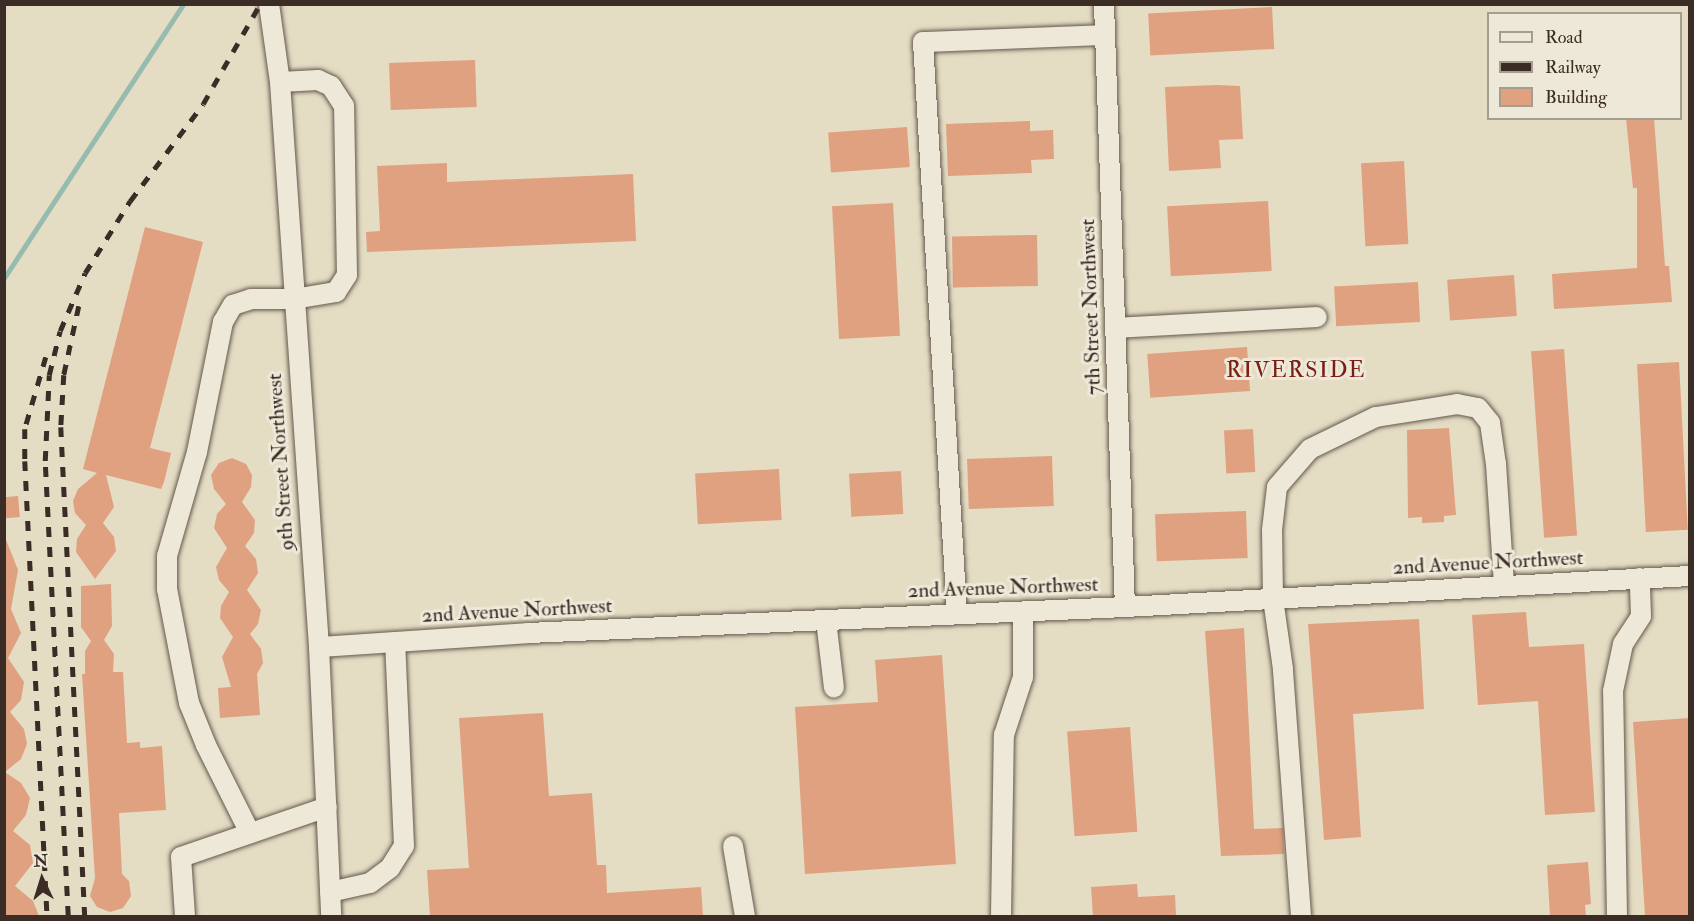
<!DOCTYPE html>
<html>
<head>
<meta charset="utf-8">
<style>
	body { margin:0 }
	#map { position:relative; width:1694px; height:921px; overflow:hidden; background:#e4dcc3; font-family:"IM FELL Double Pica",serif }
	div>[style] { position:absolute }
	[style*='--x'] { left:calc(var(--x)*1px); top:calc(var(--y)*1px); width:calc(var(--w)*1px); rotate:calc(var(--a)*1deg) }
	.stream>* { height:5px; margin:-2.5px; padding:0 2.5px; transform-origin:2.5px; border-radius:2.5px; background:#96bcaf }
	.building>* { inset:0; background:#dfa17f; transform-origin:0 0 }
	.roads { filter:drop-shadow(0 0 2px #65584d) drop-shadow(0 0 2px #65584d) }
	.minor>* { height:20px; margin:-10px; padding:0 10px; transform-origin:10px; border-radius:10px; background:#ede8d8 }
	.rail>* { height:4.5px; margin-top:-2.25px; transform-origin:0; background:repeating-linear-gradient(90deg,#3b2c26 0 10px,transparent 0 20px) }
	span { translate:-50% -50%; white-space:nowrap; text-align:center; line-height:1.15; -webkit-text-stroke:6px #ede8d8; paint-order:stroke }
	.street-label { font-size:21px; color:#3b2c26 }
	.neighbourhood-label { font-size:22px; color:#7a1f14; letter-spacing:1.5px }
	.frame { position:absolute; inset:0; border:6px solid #3b2c26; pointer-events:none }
	.legend { position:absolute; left:1487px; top:12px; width:195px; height:108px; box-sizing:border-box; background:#ede8d8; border:2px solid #a69d91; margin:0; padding:8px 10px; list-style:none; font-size:18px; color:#3b2c26 }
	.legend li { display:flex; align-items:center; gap:12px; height:30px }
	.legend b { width:30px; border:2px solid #a69d91 }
	.north { position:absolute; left:12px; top:849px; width:60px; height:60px; -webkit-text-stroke:4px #ede8d8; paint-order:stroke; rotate:356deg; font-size:16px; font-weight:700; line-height:24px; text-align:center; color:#3b2c26 }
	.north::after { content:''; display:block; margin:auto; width:21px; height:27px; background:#3b2c26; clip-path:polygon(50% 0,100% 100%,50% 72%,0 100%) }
</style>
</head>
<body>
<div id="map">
	<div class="stream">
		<div style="--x:4;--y:278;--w:327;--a:-56.8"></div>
	</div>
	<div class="building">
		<div style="left:1272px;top:7px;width:42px;height:124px;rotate:87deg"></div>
		<div style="left:475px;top:60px;width:47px;height:86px;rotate:88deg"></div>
		<div style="clip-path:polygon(1217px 85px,1240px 86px,1243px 139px,1219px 140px,1221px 168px,1169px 171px,1165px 87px)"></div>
		<div style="clip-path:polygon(1626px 118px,1654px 118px,1665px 266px,1669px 266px,1672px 302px,1554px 309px,1552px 274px,1637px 268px,1637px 188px,1633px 188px)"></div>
		<div style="clip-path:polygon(1030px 121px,1030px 131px,1053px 130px,1054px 159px,1031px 160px,1032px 173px,948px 176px,946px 124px)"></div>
		<div style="left:907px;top:127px;width:40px;height:79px;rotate:86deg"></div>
		<div style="left:1404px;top:161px;width:83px;height:43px;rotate:87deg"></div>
		<div style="clip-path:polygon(447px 163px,447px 182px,633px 174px,636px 241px,367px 252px,366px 232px,380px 231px,377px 166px)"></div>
		<div style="left:1268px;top:201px;width:70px;height:101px;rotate:87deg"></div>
		<div style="left:893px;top:203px;width:133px;height:61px;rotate:87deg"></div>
		<div style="clip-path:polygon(145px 227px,203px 242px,150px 448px,171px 453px,164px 482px,161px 489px,106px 475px,114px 507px,103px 523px,114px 537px,116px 551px,95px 579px,76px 552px,77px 539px,86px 525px,75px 513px,73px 501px,78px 489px,97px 473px,83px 469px)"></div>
		<div style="left:1037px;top:235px;width:51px;height:85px;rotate:89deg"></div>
		<div style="left:1514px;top:275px;width:41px;height:67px;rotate:86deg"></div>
		<div style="left:1418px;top:282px;width:40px;height:84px;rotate:87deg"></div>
		<div style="left:1247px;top:347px;width:44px;height:100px;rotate:86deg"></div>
		<div style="left:1564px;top:349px;width:187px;height:33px;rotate:86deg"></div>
		<div style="left:1679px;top:362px;width:168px;height:42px;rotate:87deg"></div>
		<div style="clip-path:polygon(1449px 428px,1456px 515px,1444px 516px,1444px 522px,1422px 523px,1422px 517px,1408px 518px,1407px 430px)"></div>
		<div style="left:1253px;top:429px;width:43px;height:29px;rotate:87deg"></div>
		<div style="left:1052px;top:456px;width:50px;height:85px;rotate:88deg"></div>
		<div style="clip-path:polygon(232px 458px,246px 464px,252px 475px,251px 487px,242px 502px,255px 520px,254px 533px,245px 546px,256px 559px,258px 573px,247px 590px,261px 610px,258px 624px,250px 634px,261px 649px,263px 663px,257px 674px,260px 715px,220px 718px,218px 688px,231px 687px,222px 657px,233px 637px,220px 618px,221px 606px,229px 592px,219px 580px,216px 567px,227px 548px,214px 528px,217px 514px,226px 504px,214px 489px,211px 475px,219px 463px)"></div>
		<div style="left:779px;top:469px;width:51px;height:84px;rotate:87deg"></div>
		<div style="left:901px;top:471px;width:43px;height:52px;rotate:87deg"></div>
		<div style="left:18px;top:496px;width:21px;height:14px;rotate:85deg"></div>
		<div style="left:1246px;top:511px;width:47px;height:91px;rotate:88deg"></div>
		<div style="clip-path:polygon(5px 537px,18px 570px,11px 609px,21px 633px,8px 658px,24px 682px,21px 700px,10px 712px,24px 729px,27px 744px,21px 759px,5px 772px,21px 783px,30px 798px,26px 815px,13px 831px,30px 845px,33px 863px,15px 886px,33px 901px,39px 916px,4px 916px)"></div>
		<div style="clip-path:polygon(111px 584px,112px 626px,104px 640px,114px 654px,113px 672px,123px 672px,127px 743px,140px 742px,140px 748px,162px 746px,166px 810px,119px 813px,122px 874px,129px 881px,131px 896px,123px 908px,110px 912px,97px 907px,90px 896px,95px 878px,82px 674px,85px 674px,85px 651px,91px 641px,81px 627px,81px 586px)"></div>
		<div style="clip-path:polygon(1526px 612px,1529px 647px,1584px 644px,1595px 812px,1545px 815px,1538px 701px,1478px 705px,1472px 615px)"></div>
		<div style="clip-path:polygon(1419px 619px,1424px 709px,1353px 714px,1361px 837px,1324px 840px,1308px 624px)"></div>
		<div style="clip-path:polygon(1244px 628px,1254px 829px,1283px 828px,1284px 854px,1221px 856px,1205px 631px)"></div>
		<div style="clip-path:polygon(942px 655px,956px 864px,805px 874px,795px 707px,878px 702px,875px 660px)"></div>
		<div style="clip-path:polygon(543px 713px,549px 796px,592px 793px,597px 865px,606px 865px,607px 893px,701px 887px,703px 916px,430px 916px,427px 870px,469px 868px,459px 718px)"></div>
		<div style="clip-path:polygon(1689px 718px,1689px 916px,1645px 916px,1633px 722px)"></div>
		<div style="left:1130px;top:727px;width:105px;height:63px;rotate:86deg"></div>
		<div style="clip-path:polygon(1588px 862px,1591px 904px,1585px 905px,1586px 916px,1550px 916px,1547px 865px)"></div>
		<div style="clip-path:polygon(1137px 884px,1138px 897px,1175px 895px,1176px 916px,1093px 916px,1091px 887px)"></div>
	</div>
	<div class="roads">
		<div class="minor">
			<div style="--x:269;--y:4;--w:79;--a:82"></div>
			<div style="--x:280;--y:82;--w:566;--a:86.05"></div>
			<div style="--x:319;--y:647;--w:269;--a:87.4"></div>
			<div style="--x:1104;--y:4;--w:603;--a:88.01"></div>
			<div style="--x:1115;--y:328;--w:202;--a:-3.1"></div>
			<div style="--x:957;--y:614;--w:573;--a:-93.4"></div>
			<div style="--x:923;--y:42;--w:182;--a:-2.2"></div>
			<div style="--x:826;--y:620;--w:68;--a:83.3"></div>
			<div style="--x:319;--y:647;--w:209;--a:-3.8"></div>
			<div style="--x:528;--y:633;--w:598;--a:-2.49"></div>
			<div style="--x:1125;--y:607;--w:566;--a:-3.14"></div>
			<div style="--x:250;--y:833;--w:98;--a:-116.6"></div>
			<div style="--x:206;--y:745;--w:45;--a:-112"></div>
			<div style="--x:189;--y:703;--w:116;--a:-100.9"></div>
			<div style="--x:167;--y:589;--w:33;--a:-90"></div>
			<div style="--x:167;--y:556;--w:108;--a:-73.9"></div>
			<div style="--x:197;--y:452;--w:133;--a:-78.7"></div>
			<div style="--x:223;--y:322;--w:20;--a:-60"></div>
			<div style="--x:233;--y:305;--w:19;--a:-18"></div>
			<div style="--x:251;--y:299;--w:43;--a:0"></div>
			<div style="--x:294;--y:299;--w:43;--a:-9.5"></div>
			<div style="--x:336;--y:292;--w:20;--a:-57"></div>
			<div style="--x:347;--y:275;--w:169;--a:-91"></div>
			<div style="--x:344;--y:106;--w:24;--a:-123"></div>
			<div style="--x:331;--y:86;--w:14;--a:-155"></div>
			<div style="--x:318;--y:80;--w:38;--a:177"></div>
			<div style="--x:733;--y:846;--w:71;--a:80.3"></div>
			<div style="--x:330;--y:892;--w:41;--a:-12.7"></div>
			<div style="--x:370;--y:883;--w:25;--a:-37"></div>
			<div style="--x:390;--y:868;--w:26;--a:-58"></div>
			<div style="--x:404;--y:846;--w:204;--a:-92.5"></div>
			<div style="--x:185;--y:916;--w:59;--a:-93.9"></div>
			<div style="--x:181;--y:857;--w:154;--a:-18.9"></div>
			<div style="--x:1001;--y:916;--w:181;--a:-89.1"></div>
			<div style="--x:1004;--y:735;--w:61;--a:-71.9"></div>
			<div style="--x:1023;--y:677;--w:65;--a:-90"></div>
			<div style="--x:1301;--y:916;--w:248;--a:-94.2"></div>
			<div style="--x:1283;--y:669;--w:71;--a:-98.1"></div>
			<div style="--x:1273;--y:599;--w:69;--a:-90.8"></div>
			<div style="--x:1272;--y:530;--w:43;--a:-83.4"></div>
			<div style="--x:1277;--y:487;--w:50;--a:-49"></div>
			<div style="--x:1310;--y:449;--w:73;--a:-25.9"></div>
			<div style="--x:1376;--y:417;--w:82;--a:-9.1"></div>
			<div style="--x:1457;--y:404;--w:21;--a:11"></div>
			<div style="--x:1478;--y:408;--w:19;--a:51"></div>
			<div style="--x:1490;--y:423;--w:41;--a:81.7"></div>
			<div style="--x:1496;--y:464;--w:122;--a:86.2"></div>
			<div style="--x:1617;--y:916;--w:225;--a:-91"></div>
			<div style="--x:1613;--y:691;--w:48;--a:-78"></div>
			<div style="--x:1623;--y:644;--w:33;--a:-57"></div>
			<div style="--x:1641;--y:616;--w:38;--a:-92"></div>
		</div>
	</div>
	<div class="rail">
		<div style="--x:79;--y:306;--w:71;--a:102.3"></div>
		<div style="--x:64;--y:375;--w:52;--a:93.3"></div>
		<div style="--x:61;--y:427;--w:490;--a:87.2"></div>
		<div style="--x:46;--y:357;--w:75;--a:106.3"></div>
		<div style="--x:25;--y:429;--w:32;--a:90"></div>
		<div style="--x:25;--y:461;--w:456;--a:87.2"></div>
		<div style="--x:68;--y:916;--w:456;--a:-92.9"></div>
		<div style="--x:45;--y:461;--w:86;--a:-87.3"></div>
		<div style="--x:49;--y:375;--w:45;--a:-76"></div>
		<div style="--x:60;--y:331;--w:63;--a:-66.7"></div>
		<div style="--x:85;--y:273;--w:85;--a:-58"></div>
		<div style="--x:130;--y:201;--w:121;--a:-53"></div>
		<div style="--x:203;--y:104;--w:115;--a:-60.3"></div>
	</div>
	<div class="street-label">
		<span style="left:1091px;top:307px;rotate:-92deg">7th Street Northwest</span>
		<span style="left:281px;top:462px;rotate:-94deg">9th Street Northwest</span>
		<span style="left:1488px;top:563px;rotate:-3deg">2nd Avenue Northwest</span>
		<span style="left:1003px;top:588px;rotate:-2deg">2nd Avenue Northwest</span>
		<span style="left:517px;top:611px;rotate:-3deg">2nd Avenue Northwest</span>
	</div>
	<div class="neighbourhood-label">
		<span style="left:1296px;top:371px">RIVERSIDE</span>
	</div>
	<div class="frame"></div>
	<ul class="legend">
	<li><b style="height:8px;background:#ede8d8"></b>Road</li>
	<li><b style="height:8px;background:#3b2c26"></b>Railway</li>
	<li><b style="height:16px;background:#dfa17f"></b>Building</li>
	</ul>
	<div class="north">N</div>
</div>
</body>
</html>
